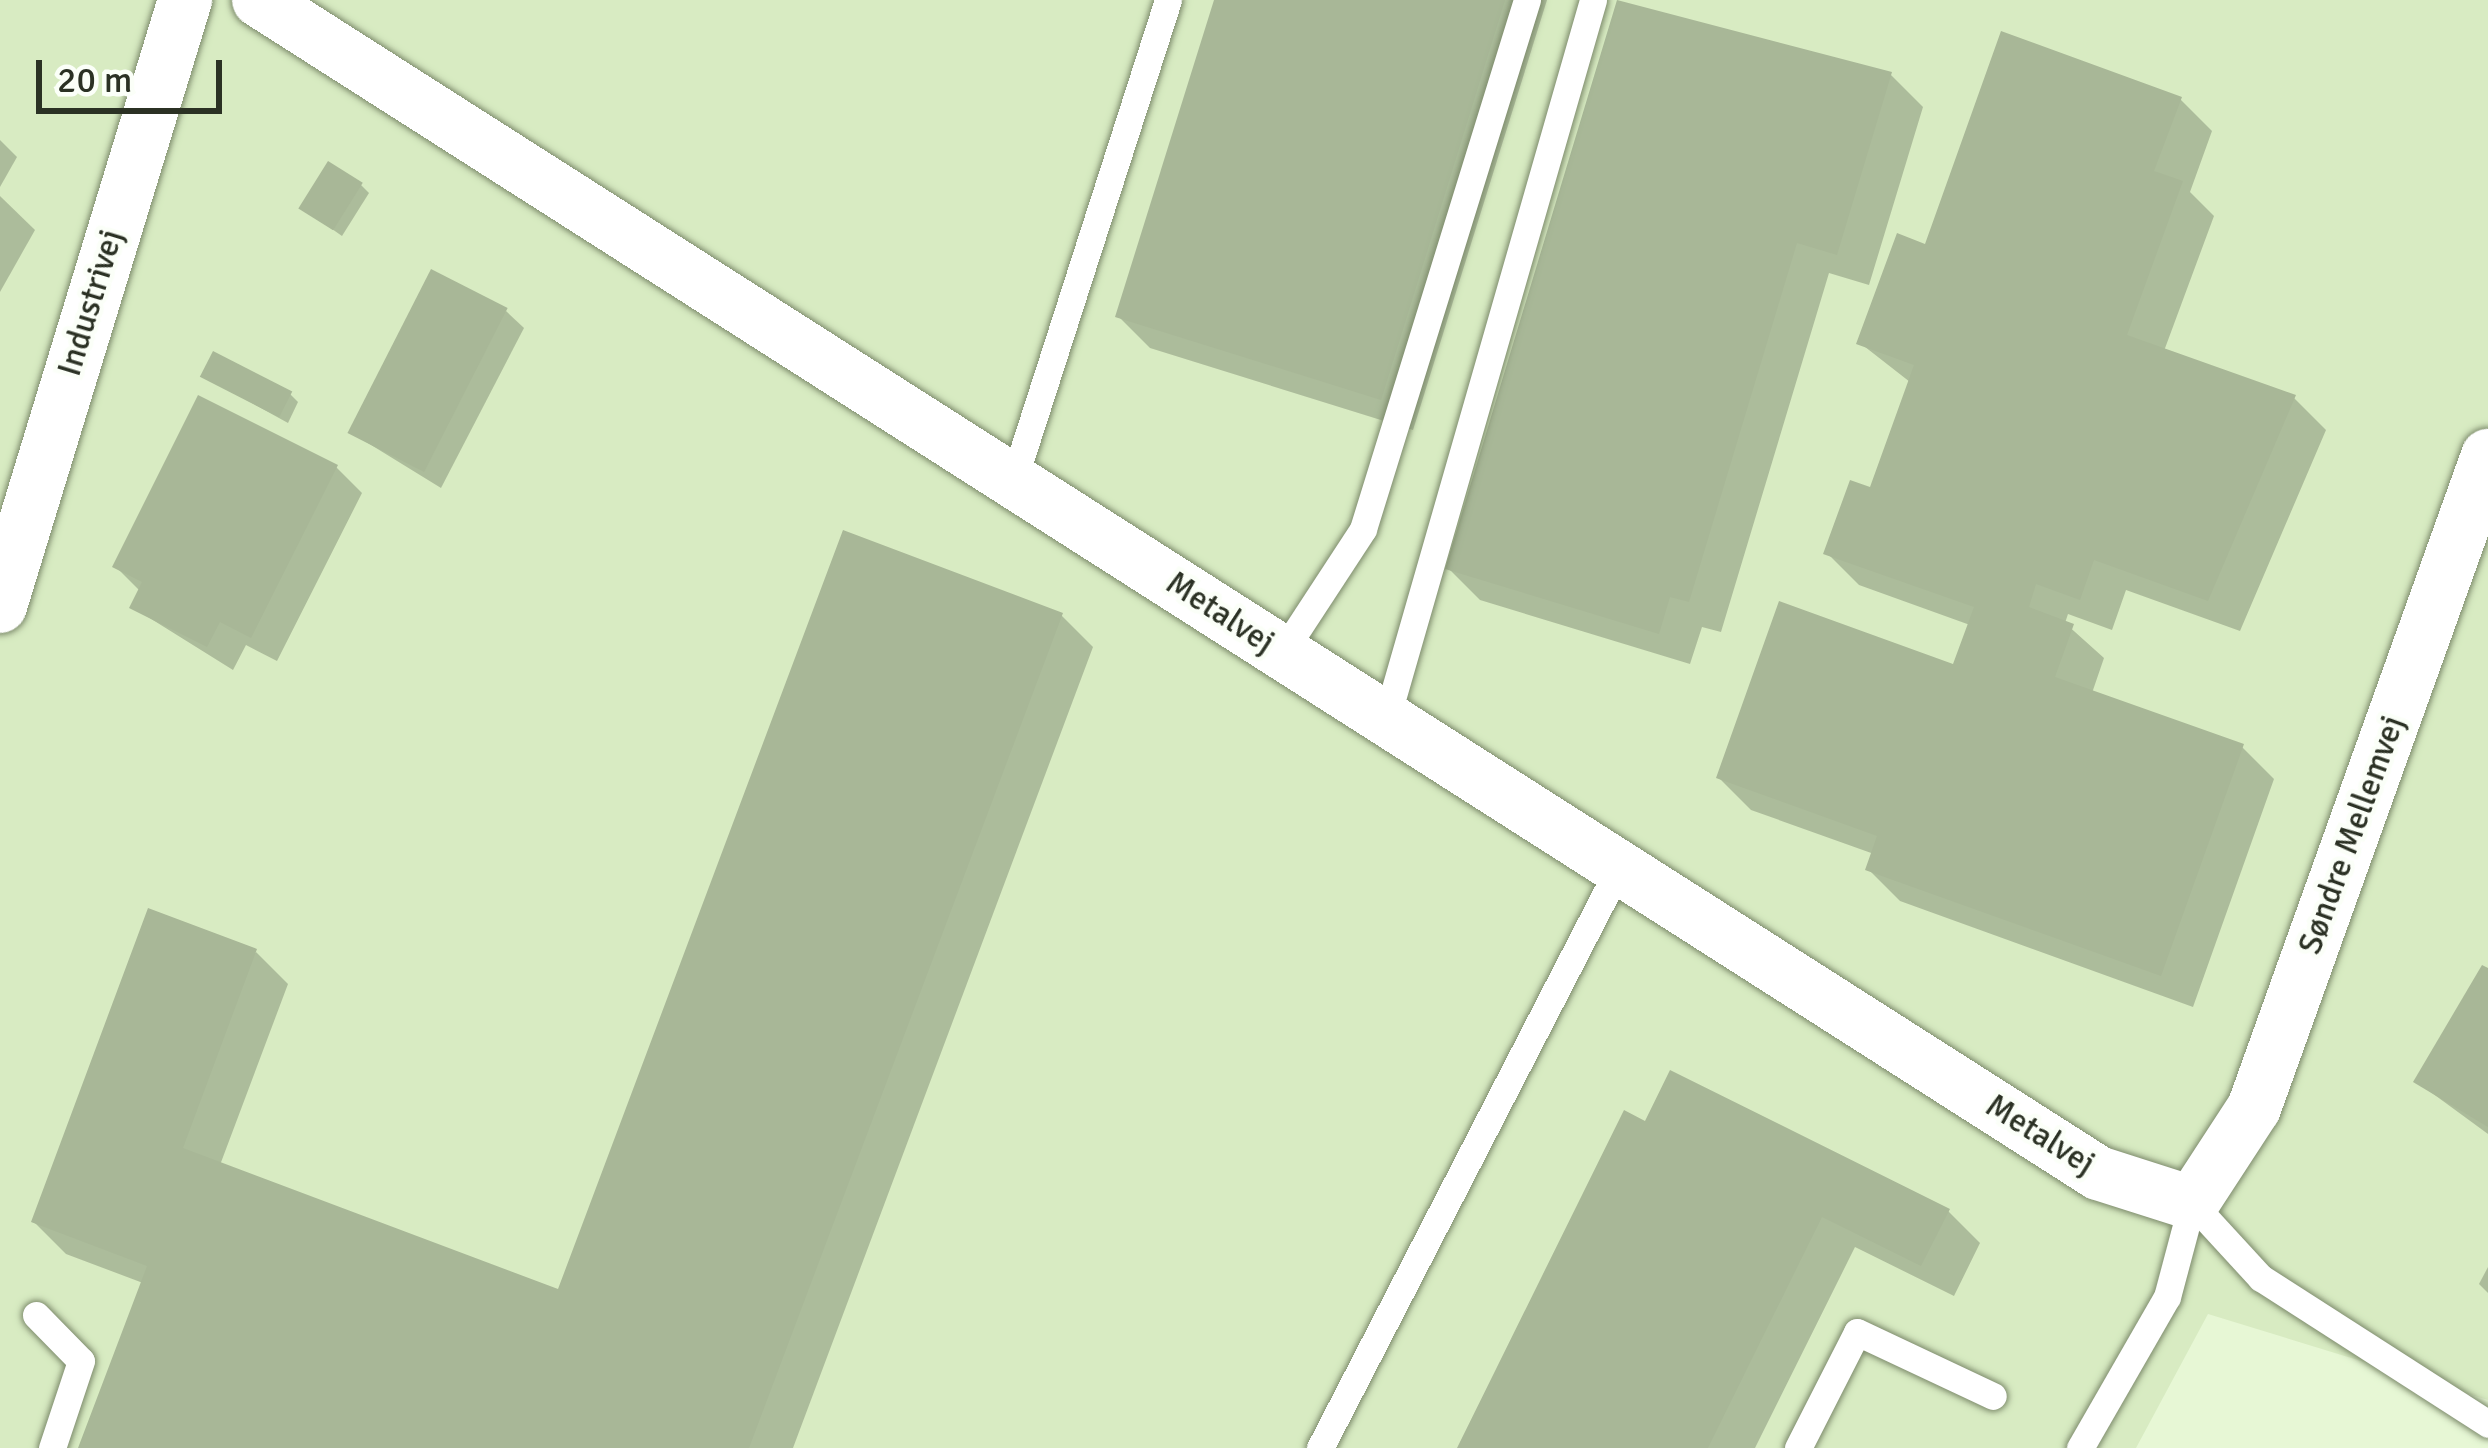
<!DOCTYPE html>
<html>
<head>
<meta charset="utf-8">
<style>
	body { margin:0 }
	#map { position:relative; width:2488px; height:1448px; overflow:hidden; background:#e7f7d5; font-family:Signika,sans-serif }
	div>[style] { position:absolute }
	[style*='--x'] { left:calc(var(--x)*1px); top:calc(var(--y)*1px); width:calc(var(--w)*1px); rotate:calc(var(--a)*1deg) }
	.built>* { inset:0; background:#d8ebc2 }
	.shadow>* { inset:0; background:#0003 }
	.building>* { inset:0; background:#a8b797; transform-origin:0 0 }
	.roads { filter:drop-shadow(0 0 3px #7d8b6c) drop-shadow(0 0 3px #7d8b6c) }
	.lane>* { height:27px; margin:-13.5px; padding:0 13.5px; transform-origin:13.5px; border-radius:13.5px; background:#fff }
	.street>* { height:54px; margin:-27px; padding:0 27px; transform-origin:27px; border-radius:27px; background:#fff }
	span { translate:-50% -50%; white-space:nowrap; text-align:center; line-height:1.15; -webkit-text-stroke:9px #fbfff8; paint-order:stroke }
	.street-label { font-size:33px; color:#2b3124 }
	.scale { position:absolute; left:36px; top:60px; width:186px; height:54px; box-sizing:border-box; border:6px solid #2b3124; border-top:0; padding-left:15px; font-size:36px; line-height:42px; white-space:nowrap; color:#2b3124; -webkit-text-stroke:9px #fbfff8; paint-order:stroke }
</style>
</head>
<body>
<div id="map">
	<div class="built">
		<div style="clip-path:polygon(0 0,2488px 0,2488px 1400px,2208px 1314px,2136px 1448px,0 1448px)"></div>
	</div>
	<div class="shadow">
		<div style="clip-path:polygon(1217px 0,1547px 0,1413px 430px,1150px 348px,1118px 316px)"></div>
		<div style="clip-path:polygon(1891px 75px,1923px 107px,1869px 285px,1829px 273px,1721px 632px,1702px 627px,1690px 664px,1480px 600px,1448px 568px)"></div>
		<div style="clip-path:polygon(2180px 99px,2212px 131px,2190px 192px,2214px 216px,2164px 351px,2294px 398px,2326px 430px,2240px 631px,2126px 590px,2112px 630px,2068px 614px,2065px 623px,2104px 658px,2092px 693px,2242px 747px,2274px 779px,2193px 1007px,1900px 901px,1868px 869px,1874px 854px,1751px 810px,1719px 778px,1955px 668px,1970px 625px,1859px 585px,1827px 553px,1871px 491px,1910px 382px,1860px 343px,1927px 247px)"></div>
		<div style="clip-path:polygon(0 140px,17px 157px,0 187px)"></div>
		<div style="clip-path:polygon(361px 185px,369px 193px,342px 236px,302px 208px)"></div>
		<div style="clip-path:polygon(0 196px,35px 230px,0 292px)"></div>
		<div style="clip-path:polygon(506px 311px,524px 328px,441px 488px,350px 432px)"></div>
		<div style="clip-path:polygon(203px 376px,290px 394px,298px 402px,288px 423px)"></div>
		<div style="clip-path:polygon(336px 467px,362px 493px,277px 661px,246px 645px,233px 670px,132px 607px,140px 591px,116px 567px)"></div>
		<div style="clip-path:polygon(1061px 615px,1093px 647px,793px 1448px,81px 1448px,143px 1283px,66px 1254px,34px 1222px,256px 952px,288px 984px,220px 1165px,560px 1293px)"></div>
		<div style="clip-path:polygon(2488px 972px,2488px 1134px,2417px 1082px)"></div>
		<div style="clip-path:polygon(1646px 1125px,1948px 1211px,1980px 1243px,1954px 1296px,1855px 1247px,1755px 1448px,1460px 1448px)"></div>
		<div style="clip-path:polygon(2488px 1267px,2488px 1293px,2479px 1284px)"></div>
	</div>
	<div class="building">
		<div style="clip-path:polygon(1214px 0,1505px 0,1381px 400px,1115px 317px)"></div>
		<div style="clip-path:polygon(1617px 0,1892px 72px,1837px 255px,1797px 243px,1689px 602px,1670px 597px,1659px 634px,1445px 569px)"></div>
		<div style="clip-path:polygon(2001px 31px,2182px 97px,2154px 171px,2183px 181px,2127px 335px,2296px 395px,2208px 601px,2094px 560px,2080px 600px,2036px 584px,2029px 607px,2074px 624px,2055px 677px,2244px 744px,2161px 976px,1865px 870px,1877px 836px,1716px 778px,1779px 601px,1953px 664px,1974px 607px,1823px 554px,1850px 480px,1870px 487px,1914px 365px,1856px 344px,1897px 233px,1925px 244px)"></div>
		<div style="left:328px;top:161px;width:41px;height:56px;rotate:32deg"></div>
		<div style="left:431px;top:269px;width:86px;height:184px;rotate:27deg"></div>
		<div style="left:213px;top:351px;width:89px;height:29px;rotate:27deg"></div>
		<div style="clip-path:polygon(198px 395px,338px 465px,251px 638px,220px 622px,207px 647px,129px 608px,142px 582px,112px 567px)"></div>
		<div style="clip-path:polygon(843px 530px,1063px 613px,749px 1448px,78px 1448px,147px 1266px,31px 1222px,148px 908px,257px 949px,183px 1148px,558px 1289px)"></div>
		<div style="clip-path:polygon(2482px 965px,2488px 968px,2488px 1127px,2413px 1082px)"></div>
		<div style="clip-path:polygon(1670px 1070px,1950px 1209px,1921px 1266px,1822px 1217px,1708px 1448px,1457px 1448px,1624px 1110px,1645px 1121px)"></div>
	</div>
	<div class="roads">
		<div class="lane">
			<div style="--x:1013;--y:482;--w:506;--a:-72.17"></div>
			<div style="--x:1282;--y:653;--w:148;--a:-56.8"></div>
			<div style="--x:1363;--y:529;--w:554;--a:-72.78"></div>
			<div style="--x:1386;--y:720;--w:749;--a:-73.96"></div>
			<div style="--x:2192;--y:1203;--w:102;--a:47.4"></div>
			<div style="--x:2261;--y:1278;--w:270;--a:32.7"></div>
			<div style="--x:36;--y:1315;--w:64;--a:45.6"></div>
			<div style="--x:81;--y:1361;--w:92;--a:108.4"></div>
			<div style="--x:1320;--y:1448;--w:653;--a:-62.73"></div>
			<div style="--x:1798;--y:1448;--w:130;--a:-63"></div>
			<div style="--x:1857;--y:1332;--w:150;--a:25.2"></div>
			<div style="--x:2080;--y:1448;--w:174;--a:-60.1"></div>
			<div style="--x:2167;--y:1297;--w:97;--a:-75.1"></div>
		</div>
		<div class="street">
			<div style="--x:259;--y:0;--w:2181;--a:32.53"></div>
			<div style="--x:2098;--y:1173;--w:99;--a:17.7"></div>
			<div style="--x:2192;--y:1203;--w:113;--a:-56.9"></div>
			<div style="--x:2254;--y:1108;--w:693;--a:-70.26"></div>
			<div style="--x:0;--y:606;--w:634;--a:-73.02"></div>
		</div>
	</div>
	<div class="street-label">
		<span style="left:91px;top:303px;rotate:-73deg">Industrivej</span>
		<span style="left:1220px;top:613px;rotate:33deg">Metalvej</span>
		<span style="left:2352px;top:835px;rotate:-70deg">Søndre Mellemvej</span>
		<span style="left:2040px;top:1135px;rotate:32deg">Metalvej</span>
	</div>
	<div class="scale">20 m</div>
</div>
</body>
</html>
